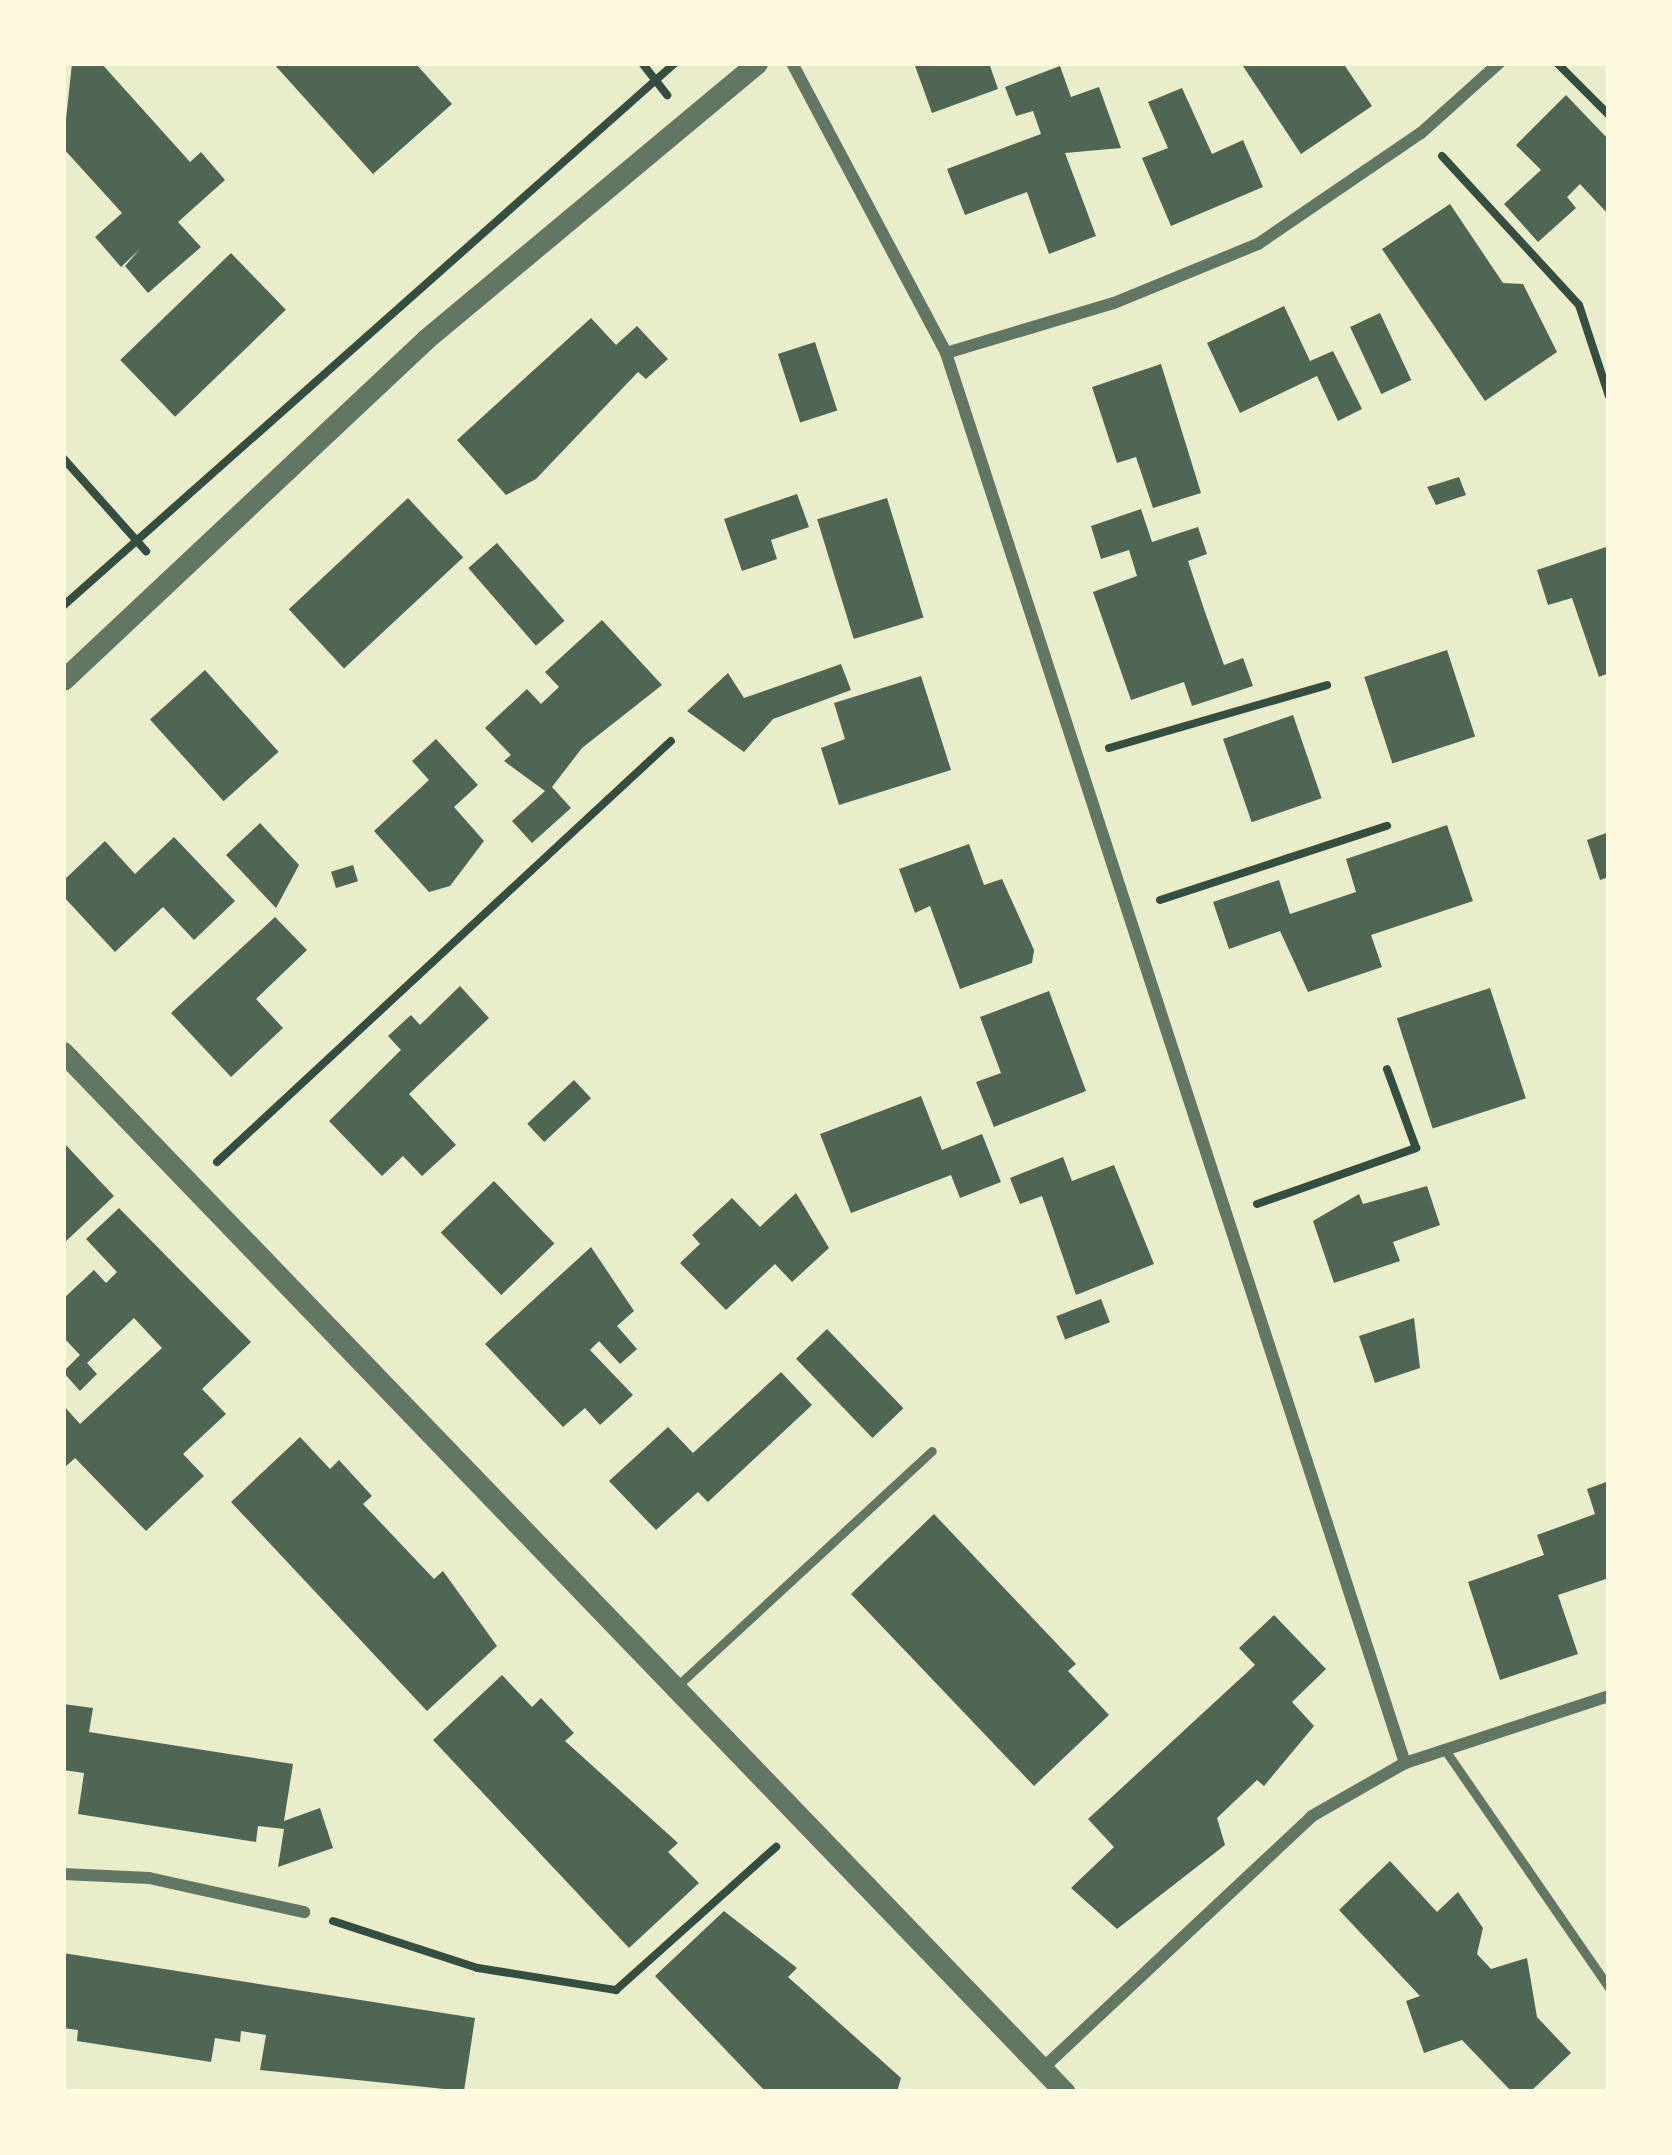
<!DOCTYPE html>
<html>
<head>
<meta charset="utf-8">
<style>
	body { margin:0 }
	#map { position:relative; width:1672px; height:2155px; overflow:hidden; background:#e9edc9; font-family:"Archivo Narrow",sans-serif }
	div>[style] { position:absolute }
	[style*='--x'] { left:calc(var(--x)*1px); top:calc(var(--y)*1px); width:calc(var(--w)*1px); rotate:calc(var(--a)*1deg) }
	.building>* { inset:0; background:#4f6655; transform-origin:0 0 }
	.path>* { height:8px; margin:-4px; padding:0 4px; transform-origin:4px; border-radius:4px; background:#344e41 }
	.service>* { height:9px; margin:-4.5px; padding:0 4.5px; transform-origin:4.5px; border-radius:4.5px; background:#617663 }
	.minor>* { height:12px; margin:-6px; padding:0 6px; transform-origin:6px; border-radius:6px; background:#617663 }
	.tertiary>* { height:21px; margin:-10.5px; padding:0 10.5px; transform-origin:10.5px; border-radius:10.5px; background:#617663 }
	span { translate:-50% -50%; white-space:nowrap; text-align:center; line-height:1.15; -webkit-text-stroke:9px #fefae0; paint-order:stroke }
	.frame { position:absolute; inset:0; border:66px solid #fefae0; pointer-events:none }
</style>
</head>
<body>
<div id="map">
	<div class="building">
		<div style="clip-path:polygon(72px 63px,101px 63px,190px 162px,201px 152px,225px 180px,178px 222px,201px 247px,148px 293px,125px 266px,140px 249px,121px 267px,95px 237px,122px 213px,63px 148px)"></div>
		<div style="clip-path:polygon(273px 63px,415px 63px,452px 104px,373px 174px)"></div>
		<div style="clip-path:polygon(914px 63px,989px 63px,998px 89px,932px 113px)"></div>
		<div style="clip-path:polygon(1241px 63px,1343px 63px,1372px 106px,1301px 154px)"></div>
		<div style="clip-path:polygon(1060px 66px,1071px 97px,1099px 87px,1121px 148px,1065px 153px,1096px 236px,1049px 254px,1027px 192px,965px 215px,947px 169px,1041px 134px,1033px 111px,1016px 116px,1005px 87px)"></div>
		<div style="clip-path:polygon(1182px 88px,1212px 154px,1243px 140px,1263px 187px,1171px 226px,1142px 158px,1168px 148px,1148px 102px)"></div>
		<div style="clip-path:polygon(1566px 95px,1609px 140px,1609px 215px,1580px 184px,1567px 197px,1576px 208px,1538px 242px,1504px 204px,1541px 170px,1516px 145px)"></div>
		<div style="clip-path:polygon(1450px 204px,1503px 283px,1523px 284px,1557px 352px,1485px 401px,1382px 249px)"></div>
		<div style="left:231px;top:253px;width:79px;height:154px;rotate:46deg"></div>
		<div style="clip-path:polygon(1284px 306px,1310px 361px,1333px 351px,1362px 409px,1338px 421px,1317px 376px,1240px 413px,1207px 343px)"></div>
		<div style="left:1380px;top:313px;width:74px;height:33px;rotate:65deg"></div>
		<div style="clip-path:polygon(591px 318px,616px 345px,637px 326px,668px 359px,646px 379px,638px 372px,536px 479px,506px 495px,457px 440px)"></div>
		<div style="left:815px;top:342px;width:72px;height:39px;rotate:72deg"></div>
		<div style="clip-path:polygon(1161px 364px,1201px 493px,1153px 508px,1136px 457px,1117px 463px,1092px 387px)"></div>
		<div style="clip-path:polygon(1459px 477px,1466px 495px,1436px 505px,1427px 487px)"></div>
		<div style="clip-path:polygon(797px 494px,809px 527px,771px 540px,777px 559px,742px 571px,724px 519px)"></div>
		<div style="left:408px;top:498px;width:81px;height:163px;rotate:47deg"></div>
		<div style="left:887px;top:498px;width:125px;height:73px;rotate:73deg"></div>
		<div style="clip-path:polygon(1141px 509px,1152px 542px,1198px 527px,1207px 554px,1188px 561px,1205px 612px,1224px 665px,1243px 658px,1253px 686px,1192px 706px,1184px 682px,1131px 700px,1093px 592px,1137px 576px,1129px 550px,1101px 559px,1091px 526px)"></div>
		<div style="left:497px;top:543px;width:103px;height:38px;rotate:49deg"></div>
		<div style="clip-path:polygon(1609px 546px,1609px 673px,1599px 677px,1572px 598px,1548px 605px,1537px 570px)"></div>
		<div style="clip-path:polygon(602px 620px,662px 685px,582px 748px,552px 787px,571px 808px,532px 843px,512px 821px,545px 791px,504px 761px,511px 755px,485px 728px,527px 689px,541px 704px,559px 687px,545px 672px)"></div>
		<div style="left:1447px;top:650px;width:91px;height:87px;rotate:72deg"></div>
		<div style="clip-path:polygon(841px 664px,851px 690px,773px 719px,744px 752px,687px 711px,728px 673px,744px 698px)"></div>
		<div style="left:205px;top:670px;width:110px;height:74px;rotate:48deg"></div>
		<div style="clip-path:polygon(921px 676px,951px 770px,839px 805px,821px 748px,845px 739px,834px 703px)"></div>
		<div style="left:1293px;top:715px;width:88px;height:74px;rotate:71deg"></div>
		<div style="clip-path:polygon(436px 739px,478px 785px,454px 807px,484px 841px,450px 886px,429px 892px,374px 831px,429px 780px,412px 761px)"></div>
		<div style="clip-path:polygon(260px 823px,299px 865px,276px 908px,226px 855px)"></div>
		<div style="clip-path:polygon(1447px 825px,1473px 901px,1371px 935px,1382px 967px,1308px 992px,1280px 931px,1229px 949px,1213px 902px,1279px 880px,1290px 914px,1356px 892px,1346px 859px)"></div>
		<div style="clip-path:polygon(1609px 832px,1609px 877px,1600px 880px,1587px 840px)"></div>
		<div style="clip-path:polygon(174px 837px,235px 901px,194px 940px,163px 907px,115px 952px,63px 896px,63px 881px,105px 841px,135px 874px)"></div>
		<div style="clip-path:polygon(969px 844px,984px 885px,1002px 879px,1034px 950px,1032px 963px,960px 989px,930px 906px,915px 913px,899px 869px)"></div>
		<div style="left:353px;top:865px;width:17px;height:23px;rotate:73deg"></div>
		<div style="clip-path:polygon(275px 917px,307px 950px,256px 999px,283px 1028px,231px 1077px,171px 1013px)"></div>
		<div style="clip-path:polygon(460px 986px,489px 1018px,409px 1094px,456px 1145px,422px 1176px,403px 1156px,382px 1176px,329px 1121px,401px 1050px,388px 1036px,411px 1015px,420px 1025px)"></div>
		<div style="left:1490px;top:988px;width:116px;height:98px;rotate:72deg"></div>
		<div style="clip-path:polygon(1049px 991px,1086px 1091px,994px 1127px,976px 1082px,1001px 1073px,980px 1017px)"></div>
		<div style="left:574px;top:1080px;width:25px;height:64px;rotate:47deg"></div>
		<div style="clip-path:polygon(921px 1096px,942px 1150px,982px 1134px,1001px 1182px,960px 1198px,951px 1175px,851px 1213px,820px 1134px)"></div>
		<div style="clip-path:polygon(63px 1142px,114px 1196px,63px 1244px)"></div>
		<div style="clip-path:polygon(1063px 1157px,1072px 1181px,1114px 1165px,1154px 1264px,1076px 1295px,1042px 1196px,1020px 1204px,1010px 1178px)"></div>
		<div style="left:494px;top:1181px;width:87px;height:74px;rotate:46deg"></div>
		<div style="clip-path:polygon(1427px 1186px,1440px 1225px,1393px 1242px,1400px 1261px,1334px 1283px,1313px 1221px,1359px 1194px,1363px 1204px)"></div>
		<div style="clip-path:polygon(796px 1193px,829px 1248px,792px 1282px,775px 1264px,726px 1310px,680px 1263px,700px 1244px,692px 1235px,732px 1198px,760px 1227px)"></div>
		<div style="clip-path:polygon(119px 1208px,251px 1342px,202px 1389px,226px 1414px,183px 1454px,204px 1476px,146px 1531px,75px 1458px,63px 1469px,63px 1405px,80px 1424px,162px 1348px,134px 1318px,87px 1363px,97px 1374px,80px 1391px,63px 1372px,80px 1355px,63px 1337px,63px 1299px,94px 1270px,106px 1283px,117px 1272px,86px 1239px)"></div>
		<div style="clip-path:polygon(591px 1247px,634px 1311px,617px 1326px,637px 1349px,620px 1364px,599px 1341px,590px 1350px,633px 1395px,600px 1425px,585px 1408px,563px 1427px,485px 1344px)"></div>
		<div style="left:1101px;top:1299px;width:25px;height:48px;rotate:69deg"></div>
		<div style="clip-path:polygon(1414px 1318px,1420px 1368px,1375px 1383px,1359px 1336px)"></div>
		<div style="left:827px;top:1329px;width:110px;height:43px;rotate:46deg"></div>
		<div style="clip-path:polygon(781px 1372px,812px 1405px,708px 1502px,698px 1492px,656px 1530px,609px 1481px,668px 1427px,693px 1453px)"></div>
		<div style="clip-path:polygon(300px 1437px,330px 1469px,339px 1460px,372px 1496px,363px 1504px,434px 1579px,443px 1571px,497px 1646px,427px 1711px,231px 1502px)"></div>
		<div style="clip-path:polygon(1609px 1481px,1609px 1578px,1558px 1595px,1578px 1654px,1500px 1680px,1468px 1582px,1544px 1555px,1537px 1535px,1595px 1514px,1587px 1489px)"></div>
		<div style="clip-path:polygon(934px 1514px,1076px 1664px,1068px 1671px,1109px 1715px,1034px 1786px,851px 1594px)"></div>
		<div style="clip-path:polygon(1274px 1615px,1326px 1669px,1292px 1702px,1314px 1726px,1264px 1786px,1257px 1780px,1217px 1818px,1225px 1845px,1117px 1929px,1071px 1888px,1114px 1847px,1088px 1819px,1255px 1665px,1239px 1648px)"></div>
		<div style="clip-path:polygon(502px 1675px,532px 1707px,541px 1698px,574px 1733px,565px 1741px,678px 1843px,668px 1852px,699px 1883px,629px 1948px,433px 1740px)"></div>
		<div style="clip-path:polygon(63px 1704px,93px 1708px,89px 1732px,293px 1764px,284px 1821px,320px 1808px,333px 1848px,278px 1867px,284px 1829px,258px 1826px,256px 1842px,78px 1814px,84px 1773px,63px 1770px)"></div>
		<div style="clip-path:polygon(1390px 1861px,1437px 1912px,1458px 1892px,1483px 1928px,1477px 1954px,1491px 1969px,1527px 1958px,1537px 2017px,1571px 2053px,1530px 2092px,1512px 2092px,1462px 2040px,1424px 2053px,1406px 2001px,1420px 1996px,1339px 1910px)"></div>
		<div style="clip-path:polygon(724px 1911px,797px 1968px,788px 1977px,901px 2078px,897px 2092px,766px 2092px,655px 1976px)"></div>
		<div style="clip-path:polygon(63px 1953px,475px 2018px,464px 2091px,260px 2070px,266px 2035px,241px 2031px,240px 2042px,215px 2038px,211px 2062px,77px 2041px,78px 2030px,63px 2028px)"></div>
	</div>
	<div class="path">
		<div style="--x:642;--y:63;--w:41;--a:52"></div>
		<div style="--x:1557;--y:63;--w:74;--a:45"></div>
		<div style="--x:1442;--y:156;--w:202;--a:47.4"></div>
		<div style="--x:1579;--y:305;--w:96;--a:71.8"></div>
		<div style="--x:63;--y:458;--w:125;--a:48.3"></div>
		<div style="--x:63;--y:606;--w:818;--a:-41.58"></div>
		<div style="--x:1109;--y:748;--w:227;--a:-16.1"></div>
		<div style="--x:1160;--y:900;--w:239;--a:-18.1"></div>
		<div style="--x:217;--y:1162;--w:619;--a:-42.84"></div>
		<div style="--x:1257;--y:1204;--w:169;--a:-19.4"></div>
		<div style="--x:1416;--y:1148;--w:84;--a:-110.2"></div>
		<div style="--x:333;--y:1921;--w:152;--a:18"></div>
		<div style="--x:478;--y:1968;--w:140;--a:9.1"></div>
		<div style="--x:616;--y:1990;--w:215;--a:-41.8"></div>
	</div>
	<div class="service">
		<div style="--x:676;--y:1687;--w:348;--a:-42.7"></div>
		<div style="--x:1445;--y:1750;--w:289;--a:55.4"></div>
	</div>
	<div class="minor">
		<div style="--x:792;--y:63;--w:328;--a:62"></div>
		<div style="--x:946;--y:353;--w:1483;--a:71.97"></div>
		<div style="--x:946;--y:353;--w:175;--a:-16.6"></div>
		<div style="--x:1114;--y:303;--w:156;--a:-22.3"></div>
		<div style="--x:1258;--y:244;--w:197;--a:-34.3"></div>
		<div style="--x:1421;--y:133;--w:105;--a:-41.9"></div>
		<div style="--x:63;--y:1874;--w:86;--a:2.7"></div>
		<div style="--x:149;--y:1878;--w:159;--a:12.4"></div>
		<div style="--x:1042;--y:2069;--w:370;--a:-43.1"></div>
		<div style="--x:1312;--y:1816;--w:107;--a:-29.7"></div>
		<div style="--x:1405;--y:1763;--w:215;--a:-18.2"></div>
	</div>
	<div class="tertiary">
		<div style="--x:63;--y:680;--w:498;--a:-43.2"></div>
		<div style="--x:426;--y:339;--w:431;--a:-39.8"></div>
		<div style="--x:63;--y:1052;--w:1444;--a:46.07"></div>
	</div>
	<div class="frame"></div>
</div>
</body>
</html>
